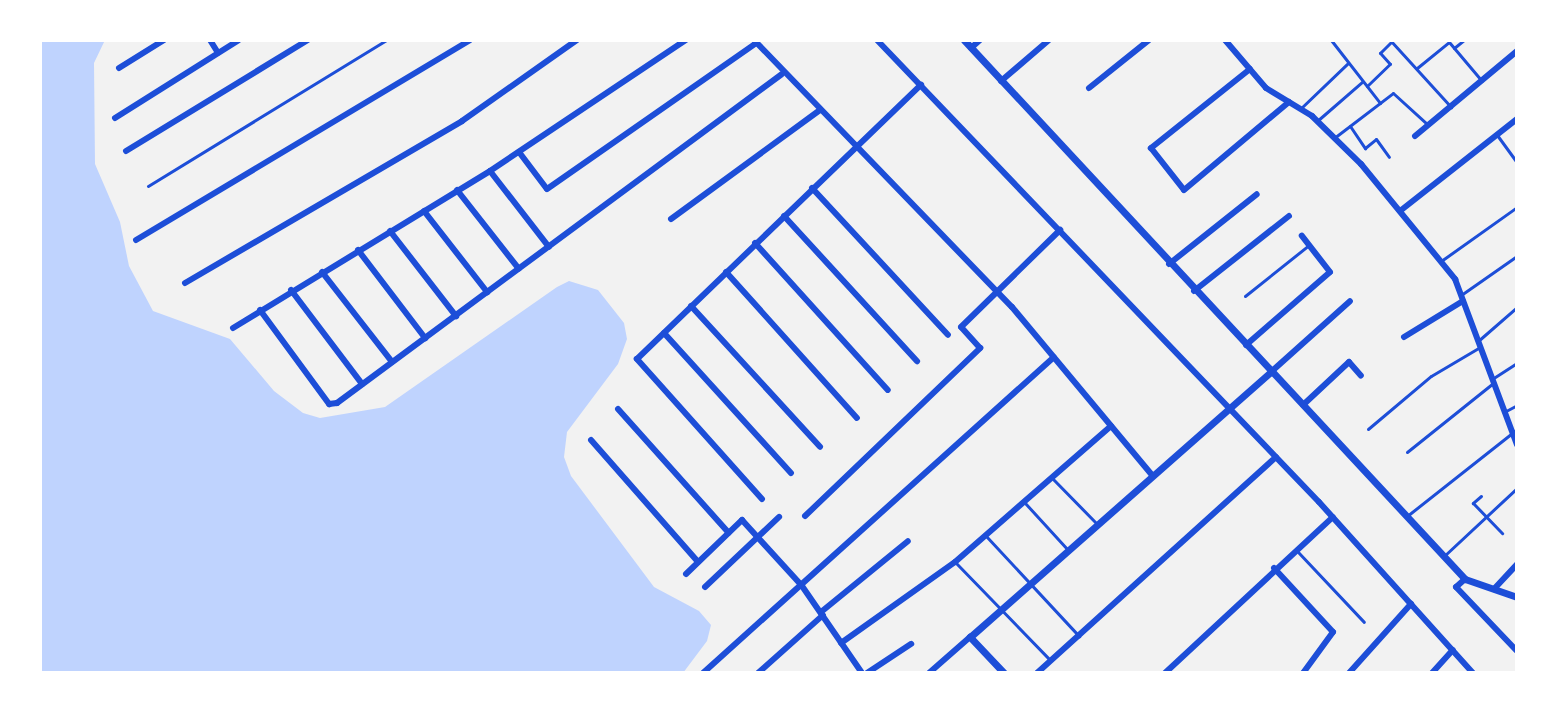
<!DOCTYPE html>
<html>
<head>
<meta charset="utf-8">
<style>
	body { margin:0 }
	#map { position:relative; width:1557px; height:713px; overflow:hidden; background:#f2f2f2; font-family:Georgia,serif }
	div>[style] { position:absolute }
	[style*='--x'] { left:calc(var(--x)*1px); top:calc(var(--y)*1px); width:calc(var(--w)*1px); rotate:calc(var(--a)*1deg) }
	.water>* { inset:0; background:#bfd3fe }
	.service>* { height:3px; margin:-1.5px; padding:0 1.5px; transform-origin:1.5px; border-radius:1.5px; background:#1d4ed8 }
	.minor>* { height:6px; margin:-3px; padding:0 3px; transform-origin:3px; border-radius:3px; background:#1d4ed8 }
	.tertiary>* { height:7px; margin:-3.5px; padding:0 3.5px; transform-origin:3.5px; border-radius:3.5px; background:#1d4ed8 }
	span { translate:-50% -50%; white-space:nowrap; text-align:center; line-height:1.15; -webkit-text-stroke:8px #fff; paint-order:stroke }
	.frame { position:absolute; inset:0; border:42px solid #fff; pointer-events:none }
</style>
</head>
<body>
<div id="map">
	<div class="water">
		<div style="clip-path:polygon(40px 40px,105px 40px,94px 63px,95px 164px,120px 222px,129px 266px,153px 311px,230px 339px,274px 391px,303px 413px,320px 418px,385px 407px,557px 287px,569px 281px,598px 290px,624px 323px,627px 339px,618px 364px,567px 432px,564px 457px,571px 476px,654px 587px,699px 611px,711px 625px,707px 641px,683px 673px,40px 673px)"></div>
	</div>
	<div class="service">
		<div style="--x:1331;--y:40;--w:80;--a:52.1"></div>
		<div style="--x:1390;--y:40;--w:91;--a:47.7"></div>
		<div style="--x:1454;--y:48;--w:13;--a:-39"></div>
		<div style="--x:1417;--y:68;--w:41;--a:-39.1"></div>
		<div style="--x:1449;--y:42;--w:51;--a:49.8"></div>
		<div style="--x:1367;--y:86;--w:32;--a:-44"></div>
		<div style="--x:1390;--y:64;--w:15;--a:-132"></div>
		<div style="--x:1380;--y:53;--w:17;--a:-45"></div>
		<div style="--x:1300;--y:109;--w:66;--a:-43.8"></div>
		<div style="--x:1317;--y:121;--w:60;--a:-40.9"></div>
		<div style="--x:1350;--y:126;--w:27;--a:56"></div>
		<div style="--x:1365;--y:148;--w:14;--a:-39"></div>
		<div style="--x:1376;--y:139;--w:22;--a:54"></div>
		<div style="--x:1497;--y:135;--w:34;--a:54"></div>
		<div style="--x:1334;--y:138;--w:74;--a:-37.3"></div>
		<div style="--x:1393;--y:93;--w:47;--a:42.4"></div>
		<div style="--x:148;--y:186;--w:279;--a:-31.5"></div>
		<div style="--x:1441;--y:261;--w:93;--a:-35.4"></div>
		<div style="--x:1461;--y:295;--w:68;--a:-34.9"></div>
		<div style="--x:1245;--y:296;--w:82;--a:-38.6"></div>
		<div style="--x:1478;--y:341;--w:52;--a:-41.1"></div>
		<div style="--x:1492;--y:379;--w:30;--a:-33"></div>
		<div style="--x:1504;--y:412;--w:15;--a:-28"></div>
		<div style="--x:1368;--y:429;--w:82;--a:-40.1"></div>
		<div style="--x:1431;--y:376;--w:57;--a:-30.6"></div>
		<div style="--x:1407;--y:452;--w:110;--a:-38.7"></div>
		<div style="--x:1052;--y:478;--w:64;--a:45.6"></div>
		<div style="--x:1481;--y:496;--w:11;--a:139"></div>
		<div style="--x:1473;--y:503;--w:42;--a:46"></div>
		<div style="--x:1025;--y:503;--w:64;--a:47.5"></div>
		<div style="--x:1407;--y:516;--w:140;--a:-38.3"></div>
		<div style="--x:986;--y:536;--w:137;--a:47.1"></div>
		<div style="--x:1298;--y:552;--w:96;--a:46.7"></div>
		<div style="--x:1444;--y:556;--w:100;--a:-43"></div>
		<div style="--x:956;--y:563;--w:136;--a:45.9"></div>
	</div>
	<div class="minor">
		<div style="--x:210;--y:40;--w:15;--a:58"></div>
		<div style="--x:754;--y:40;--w:371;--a:46"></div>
		<div style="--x:1012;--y:307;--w:219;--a:50.2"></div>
		<div style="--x:877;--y:40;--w:639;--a:46.27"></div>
		<div style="--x:1319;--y:502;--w:230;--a:48"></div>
		<div style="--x:1225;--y:40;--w:63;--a:49.5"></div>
		<div style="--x:1266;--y:88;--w:54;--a:31.3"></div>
		<div style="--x:1312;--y:116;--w:69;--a:44.4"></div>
		<div style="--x:1361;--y:164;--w:149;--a:50.7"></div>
		<div style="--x:1455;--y:279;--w:177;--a:69.5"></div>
		<div style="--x:971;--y:48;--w:12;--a:-42"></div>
		<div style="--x:119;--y:68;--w:53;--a:-31.9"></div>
		<div style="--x:1250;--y:69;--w:127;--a:141.4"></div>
		<div style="--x:1151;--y:148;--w:53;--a:51.8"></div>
		<div style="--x:1184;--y:190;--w:137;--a:-40"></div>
		<div style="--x:1001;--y:81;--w:63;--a:-40.5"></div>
		<div style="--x:1089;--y:88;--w:77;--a:-38.7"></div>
		<div style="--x:115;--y:118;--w:146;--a:-32.2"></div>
		<div style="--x:1415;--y:136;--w:133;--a:-39.8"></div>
		<div style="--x:126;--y:151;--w:213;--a:-31.4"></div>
		<div style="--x:519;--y:152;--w:46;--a:52.9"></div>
		<div style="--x:547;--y:189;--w:255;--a:-34.9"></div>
		<div style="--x:490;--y:171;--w:96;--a:52.2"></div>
		<div style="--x:812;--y:188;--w:200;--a:47.2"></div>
		<div style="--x:457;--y:190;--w:100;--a:51.9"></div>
		<div style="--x:424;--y:211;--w:103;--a:52.1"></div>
		<div style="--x:1400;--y:211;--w:149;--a:-38.2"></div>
		<div style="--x:784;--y:216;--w:197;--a:47.5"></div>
		<div style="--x:671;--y:219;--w:185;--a:-36.2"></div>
		<div style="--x:390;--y:231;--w:108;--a:52.2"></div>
		<div style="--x:136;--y:240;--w:389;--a:-30.9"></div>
		<div style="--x:755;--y:243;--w:198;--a:47.9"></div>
		<div style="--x:358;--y:250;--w:111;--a:52.7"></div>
		<div style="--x:1169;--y:264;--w:112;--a:-38.5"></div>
		<div style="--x:322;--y:272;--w:114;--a:52.1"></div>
		<div style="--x:726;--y:272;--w:196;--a:48.1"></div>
		<div style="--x:185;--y:283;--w:321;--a:-30.3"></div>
		<div style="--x:462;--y:121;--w:141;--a:-35.2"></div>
		<div style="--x:291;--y:290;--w:118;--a:52.9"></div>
		<div style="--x:1194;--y:291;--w:121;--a:-38.3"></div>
		<div style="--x:691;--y:306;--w:191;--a:47.5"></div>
		<div style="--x:260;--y:310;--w:117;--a:53.7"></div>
		<div style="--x:329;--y:404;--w:8;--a:-7"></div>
		<div style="--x:337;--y:403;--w:553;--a:-36.48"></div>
		<div style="--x:233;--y:328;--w:301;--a:-31.4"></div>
		<div style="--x:490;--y:171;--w:236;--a:-33.8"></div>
		<div style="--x:664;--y:333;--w:189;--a:47.8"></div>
		<div style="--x:1404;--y:337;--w:69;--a:-31.4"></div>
		<div style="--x:1246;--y:345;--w:111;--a:-41"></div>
		<div style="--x:1330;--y:272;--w:46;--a:-127.9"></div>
		<div style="--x:1271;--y:372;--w:106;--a:-41.9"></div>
		<div style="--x:1303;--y:405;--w:63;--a:-43.1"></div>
		<div style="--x:1349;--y:362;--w:18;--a:49"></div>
		<div style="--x:618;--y:409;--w:166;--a:48.2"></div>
		<div style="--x:591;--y:440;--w:162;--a:48.7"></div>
		<div style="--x:762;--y:499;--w:188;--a:-131.8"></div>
		<div style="--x:637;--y:359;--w:395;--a:-44"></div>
		<div style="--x:805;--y:516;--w:243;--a:-43.8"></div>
		<div style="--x:980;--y:348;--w:28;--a:-132"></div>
		<div style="--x:961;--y:327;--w:139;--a:-44.4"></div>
		<div style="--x:1274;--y:568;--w:87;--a:47.3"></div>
		<div style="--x:1333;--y:632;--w:51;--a:126.2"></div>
		<div style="--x:686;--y:574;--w:78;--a:-44"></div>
		<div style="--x:742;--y:520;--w:89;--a:47.7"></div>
		<div style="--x:802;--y:586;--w:106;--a:55.4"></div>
		<div style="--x:1465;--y:579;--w:12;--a:138"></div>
		<div style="--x:1456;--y:587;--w:88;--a:46.4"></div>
		<div style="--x:705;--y:587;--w:102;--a:-43.4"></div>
		<div style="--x:1494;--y:589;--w:34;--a:-47"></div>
		<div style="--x:821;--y:612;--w:112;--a:-39.2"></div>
		<div style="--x:841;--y:643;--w:140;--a:-35.4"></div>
		<div style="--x:955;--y:562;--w:207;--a:-41.1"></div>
		<div style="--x:703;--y:673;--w:472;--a:-42"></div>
		<div style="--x:758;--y:673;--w:87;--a:-41.7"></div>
		<div style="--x:867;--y:673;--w:53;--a:-33.4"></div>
		<div style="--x:929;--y:673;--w:55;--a:-41.3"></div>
		<div style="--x:1037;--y:673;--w:322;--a:-42.1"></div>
		<div style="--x:1165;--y:673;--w:229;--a:-42.9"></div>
		<div style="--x:1349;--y:673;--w:93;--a:-48.1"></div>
		<div style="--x:1432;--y:673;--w:31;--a:-48"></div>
	</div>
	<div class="tertiary">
		<div style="--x:964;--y:40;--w:736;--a:47.09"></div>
		<div style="--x:1465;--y:579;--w:55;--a:19.1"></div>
		<div style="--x:1004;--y:673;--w:50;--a:-133.4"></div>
		<div style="--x:970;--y:637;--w:401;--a:-41.4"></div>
	</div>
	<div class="frame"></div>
</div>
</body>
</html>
